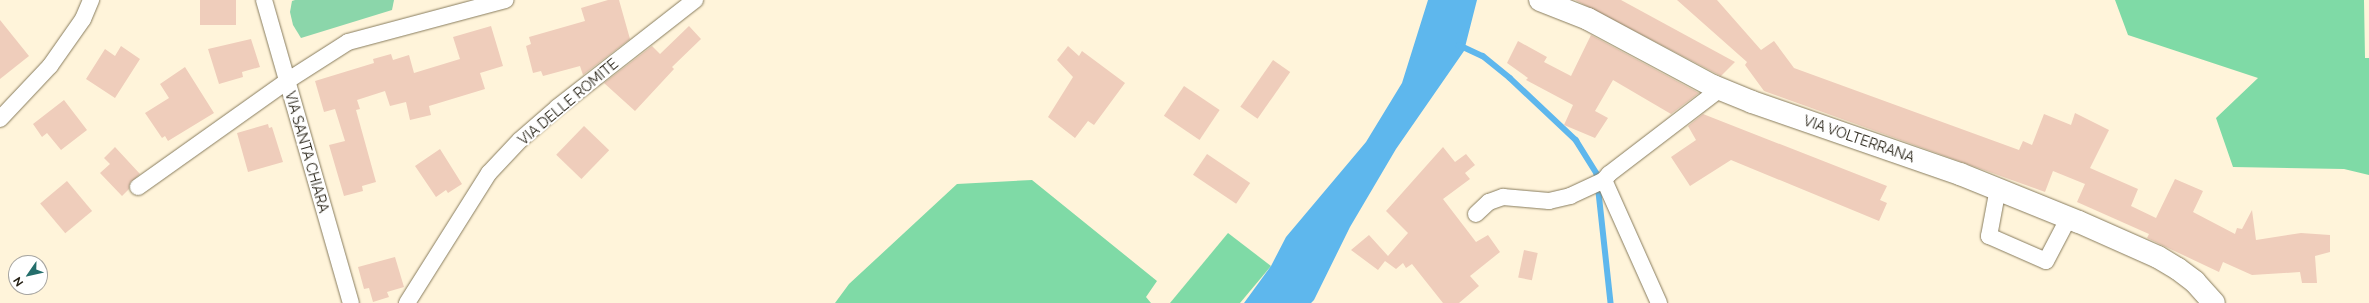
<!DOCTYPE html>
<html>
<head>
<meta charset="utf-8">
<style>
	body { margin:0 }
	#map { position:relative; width:2369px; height:303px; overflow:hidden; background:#fff4da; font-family:Raleway,sans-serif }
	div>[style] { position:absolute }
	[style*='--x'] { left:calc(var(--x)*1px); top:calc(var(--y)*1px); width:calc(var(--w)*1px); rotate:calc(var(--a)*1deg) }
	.green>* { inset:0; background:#8bd6aa }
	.forest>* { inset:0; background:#7fdaa6 }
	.water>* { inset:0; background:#5eb7ed }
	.stream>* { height:5.5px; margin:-2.75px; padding:0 2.75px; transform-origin:2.75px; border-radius:2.75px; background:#5eb7ed }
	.building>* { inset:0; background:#efcdbb; transform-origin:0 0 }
	.roads { filter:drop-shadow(0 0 1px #887c5e) drop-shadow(0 0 1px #887c5e) }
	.street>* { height:16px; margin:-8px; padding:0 8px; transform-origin:8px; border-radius:8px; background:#fff }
	.secondary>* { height:22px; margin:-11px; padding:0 11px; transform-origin:11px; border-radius:11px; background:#fff }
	span { translate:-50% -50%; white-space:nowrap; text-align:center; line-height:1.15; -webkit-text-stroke:4px #fff; paint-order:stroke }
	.street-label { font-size:14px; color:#252014 }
	.north { position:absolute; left:8px; top:255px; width:40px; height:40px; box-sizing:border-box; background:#fff; border:1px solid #a8a6a1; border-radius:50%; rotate:236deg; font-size:11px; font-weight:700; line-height:16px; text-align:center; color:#252014 }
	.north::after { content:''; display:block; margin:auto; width:14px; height:18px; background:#246e6b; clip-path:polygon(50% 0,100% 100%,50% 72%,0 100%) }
</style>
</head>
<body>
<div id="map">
	<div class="green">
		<div style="clip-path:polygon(295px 0,394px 0,392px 10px,301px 38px,293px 25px,290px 12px,292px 1px)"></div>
	</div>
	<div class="forest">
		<div style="clip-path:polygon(2115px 0,2364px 0,2365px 58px,2369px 58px,2369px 175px,2344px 169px,2233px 167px,2216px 118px,2258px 78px,2128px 35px)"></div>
		<div style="clip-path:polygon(1032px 180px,1157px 281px,1146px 297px,1151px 303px,835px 303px,849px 284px,957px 184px)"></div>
		<div style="clip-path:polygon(1228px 233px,1271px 266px,1240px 303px,1170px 303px)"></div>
	</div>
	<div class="water">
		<div style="clip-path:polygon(1428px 0,1477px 0,1464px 51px,1396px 149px,1350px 227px,1314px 300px,1311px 303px,1244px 303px,1271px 266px,1286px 237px,1366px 142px,1402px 83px)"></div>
	</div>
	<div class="stream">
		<div style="--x:1459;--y:45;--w:26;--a:25"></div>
		<div style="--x:1483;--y:56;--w:35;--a:39"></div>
		<div style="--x:1510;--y:78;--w:91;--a:43.2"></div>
		<div style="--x:1576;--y:140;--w:40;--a:58"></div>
		<div style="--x:1597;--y:174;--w:130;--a:83.8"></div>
	</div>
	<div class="building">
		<div style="left:200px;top:0;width:36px;height:25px"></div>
		<div style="clip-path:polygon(608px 0,619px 0,630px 39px,583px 75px,580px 66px,543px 76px,541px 71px,533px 73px,526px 46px,531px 44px,529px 37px,585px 21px,581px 8px)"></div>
		<div style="clip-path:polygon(1575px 0,1621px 0,1735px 62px,1721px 76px)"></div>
		<div style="clip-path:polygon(1677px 0,1717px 0,1761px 50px,1774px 41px,1794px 68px,2019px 150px,2023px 141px,2032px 145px,2044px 114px,2071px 125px,2075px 113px,2109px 130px,2090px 168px,2138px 189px,2131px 206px,2156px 218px,2175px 179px,2203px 191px,2193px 212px,2235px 234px,2237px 228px,2242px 229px,2252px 210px,2256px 240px,2301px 233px,2330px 235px,2330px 252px,2315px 256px,2317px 283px,2302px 283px,2300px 272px,2252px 275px,2223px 262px,2219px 272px,2147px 238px,2149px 234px,2077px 202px,2085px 184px,2053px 171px,2045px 192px,1764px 91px,1745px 65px,1747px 62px)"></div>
		<div style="clip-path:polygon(0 20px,29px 56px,0 79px)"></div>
		<div style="clip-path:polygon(491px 26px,503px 66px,480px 73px,485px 89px,429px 106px,431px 115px,410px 120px,406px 102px,390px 106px,385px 91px,357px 100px,360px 109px,356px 110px,376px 182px,362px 186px,363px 191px,344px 196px,329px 145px,345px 141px,335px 109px,324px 112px,315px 81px,374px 63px,373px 59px,391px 54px,393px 60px,409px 55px,414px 73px,460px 59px,453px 37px)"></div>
		<div style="clip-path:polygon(689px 26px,701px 39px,672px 67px,674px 69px,635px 111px,604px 83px,652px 46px,660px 54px)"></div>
		<div style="clip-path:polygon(1591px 35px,1699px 93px,1671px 114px,1613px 80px,1595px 111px,1608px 118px,1595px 138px,1564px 125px,1573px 105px,1526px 80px,1528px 78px,1507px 63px,1518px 41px,1547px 57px,1544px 62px,1571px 76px)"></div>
		<div style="clip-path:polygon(251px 39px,260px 67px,242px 72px,243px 77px,219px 84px,208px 49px)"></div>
		<div style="clip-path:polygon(121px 46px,140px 59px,115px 98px,86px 79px,105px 49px,115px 56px)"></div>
		<div style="clip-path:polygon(1068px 46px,1079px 56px,1082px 51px,1125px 83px,1094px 125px,1088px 121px,1075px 138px,1048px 117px,1073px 77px,1057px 60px)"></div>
		<div style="left:1273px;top:60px;width:21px;height:57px;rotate:35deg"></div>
		<div style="clip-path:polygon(185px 67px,214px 113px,168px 141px,165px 136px,162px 138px,145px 113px,169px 98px,160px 84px)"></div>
		<div style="left:1184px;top:86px;width:43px;height:36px;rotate:34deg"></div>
		<div style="clip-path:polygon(64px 100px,87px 130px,61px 150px,47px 133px,42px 137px,33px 124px)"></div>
		<div style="clip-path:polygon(1703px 114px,1887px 186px,1880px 200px,1887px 203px,1879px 221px,1731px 160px,1690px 186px,1671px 157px,1696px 140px,1688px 126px)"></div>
		<div style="clip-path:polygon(268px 124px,269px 128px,272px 127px,283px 162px,248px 172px,237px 133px)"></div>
		<div style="left:584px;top:126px;width:35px;height:40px;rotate:44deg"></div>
		<div style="clip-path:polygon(115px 147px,140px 174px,130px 183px,129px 189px,122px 196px,100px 173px,110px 164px,104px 158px)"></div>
		<div style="clip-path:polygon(1443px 147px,1455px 162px,1466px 154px,1475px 165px,1465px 173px,1470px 179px,1443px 199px,1476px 242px,1488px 235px,1500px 252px,1470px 276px,1479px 286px,1459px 303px,1443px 303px,1412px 264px,1406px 268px,1403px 263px,1396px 269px,1385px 261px,1378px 270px,1351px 250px,1369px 235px,1388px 256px,1408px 233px,1386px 211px)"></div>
		<div style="clip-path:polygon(440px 149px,462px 184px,448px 193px,446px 190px,436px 197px,415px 166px)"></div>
		<div style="left:1207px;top:154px;width:52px;height:25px;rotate:34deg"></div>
		<div style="left:67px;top:181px;width:39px;height:35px;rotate:50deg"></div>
		<div style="left:1524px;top:250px;width:14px;height:28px;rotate:12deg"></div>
		<div style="clip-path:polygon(395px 257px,404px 287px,387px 292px,389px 297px,373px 302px,369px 288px,364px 289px,358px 267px)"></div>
	</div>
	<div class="roads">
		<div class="street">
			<div style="--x:264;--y:0;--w:315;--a:74"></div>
			<div style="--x:0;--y:119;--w:73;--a:-46.7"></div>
			<div style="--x:50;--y:66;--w:57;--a:-54.9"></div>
			<div style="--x:83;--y:19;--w:21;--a:-67"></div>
			<div style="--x:138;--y:187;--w:183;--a:-35.4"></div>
			<div style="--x:287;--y:81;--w:72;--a:-32.6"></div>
			<div style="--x:348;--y:42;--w:163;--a:-14.9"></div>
			<div style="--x:1998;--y:188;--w:49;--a:100.6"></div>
			<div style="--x:1989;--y:236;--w:62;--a:23.7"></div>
			<div style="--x:2046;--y:261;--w:50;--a:-62.4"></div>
			<div style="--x:1476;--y:214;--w:18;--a:-43"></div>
			<div style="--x:1489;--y:202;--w:15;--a:-20"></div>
			<div style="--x:1503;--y:197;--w:46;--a:5"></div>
			<div style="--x:1549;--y:201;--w:22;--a:-13"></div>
			<div style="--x:1570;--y:196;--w:38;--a:-25"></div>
			<div style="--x:407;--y:303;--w:154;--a:-57.8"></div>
			<div style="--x:489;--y:173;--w:45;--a:-46.8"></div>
			<div style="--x:520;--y:140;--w:50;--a:-41"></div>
			<div style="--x:558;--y:107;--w:174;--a:-38"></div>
			<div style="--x:1659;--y:303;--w:135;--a:-114.1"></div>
			<div style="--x:1604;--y:180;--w:8;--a:-50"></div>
			<div style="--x:1609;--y:174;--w:140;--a:-37.4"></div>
		</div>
		<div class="secondary">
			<div style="--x:1540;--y:0;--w:52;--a:21.6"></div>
			<div style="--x:1588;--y:19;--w:142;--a:28.2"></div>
			<div style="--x:1713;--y:86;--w:42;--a:22.3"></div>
			<div style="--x:1752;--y:102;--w:220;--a:19.1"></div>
			<div style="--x:1960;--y:174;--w:128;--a:22"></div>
			<div style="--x:2079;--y:222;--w:86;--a:23.9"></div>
			<div style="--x:2158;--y:257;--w:23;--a:31"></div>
			<div style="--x:2178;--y:269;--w:21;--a:37"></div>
			<div style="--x:2195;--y:282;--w:28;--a:48"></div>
		</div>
	</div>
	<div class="street-label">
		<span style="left:568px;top:102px;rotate:-40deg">VIA DELLE ROMITE</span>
		<span style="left:1859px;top:139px;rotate:19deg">VIA VOLTERRANA</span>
		<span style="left:307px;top:152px;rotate:74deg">VIA SANTA CHIARA</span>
	</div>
	<div class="north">N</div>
</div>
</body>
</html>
